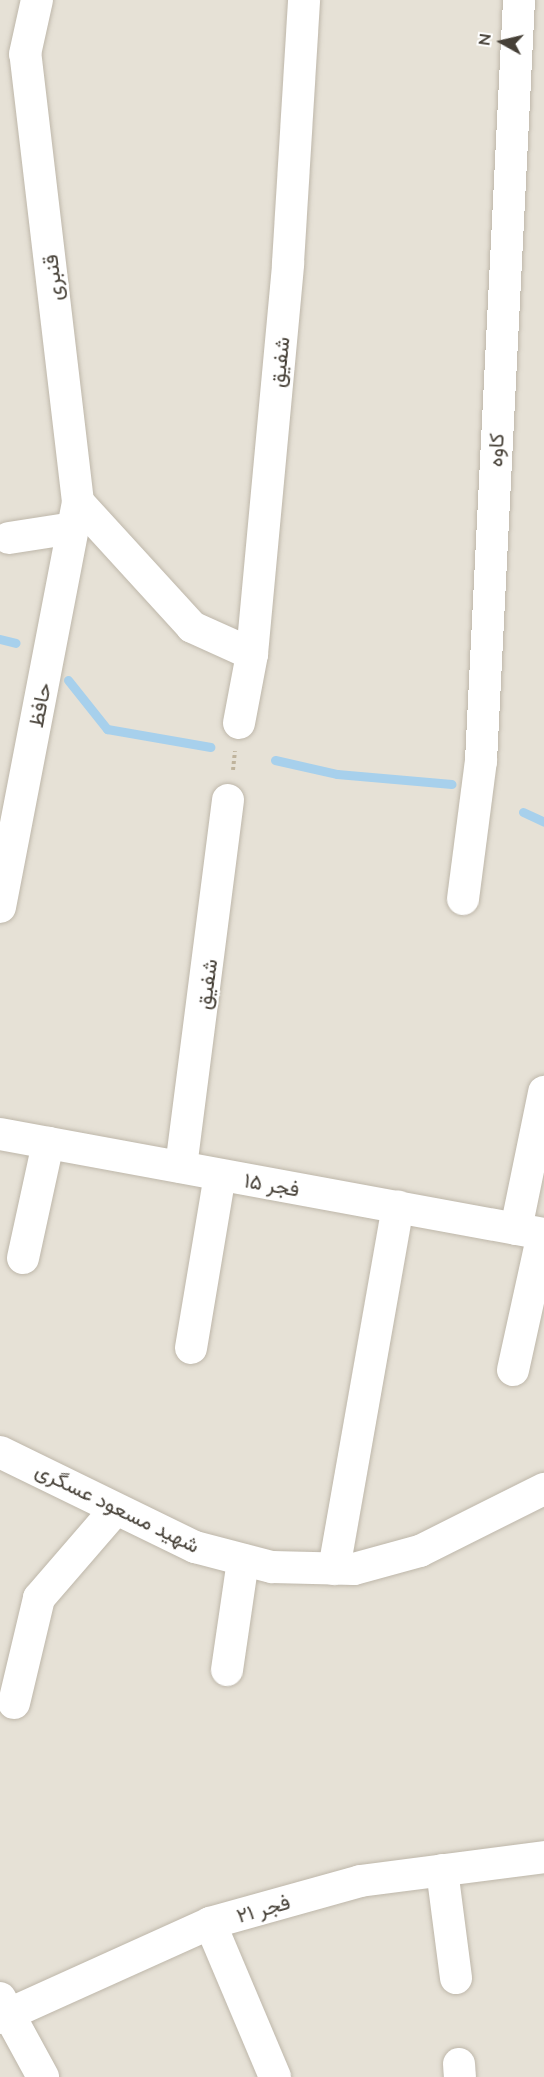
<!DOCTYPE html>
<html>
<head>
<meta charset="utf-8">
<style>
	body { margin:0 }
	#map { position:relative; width:544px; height:2077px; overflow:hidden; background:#f3efe7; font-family:Mulish,Vazirmatn,sans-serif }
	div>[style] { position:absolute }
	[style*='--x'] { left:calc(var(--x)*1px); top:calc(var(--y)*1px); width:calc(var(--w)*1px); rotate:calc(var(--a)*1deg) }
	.residential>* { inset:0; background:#e6e1d6; transform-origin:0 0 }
	.stream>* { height:9px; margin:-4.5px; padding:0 4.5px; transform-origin:4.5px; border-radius:4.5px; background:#a7d0ec }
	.path>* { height:4px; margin-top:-2px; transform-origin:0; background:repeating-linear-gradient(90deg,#bfb39c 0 3px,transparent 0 6px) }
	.roads { filter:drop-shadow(0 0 2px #beb7aa) drop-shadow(0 0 2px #beb7aa) }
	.minor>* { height:32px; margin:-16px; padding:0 16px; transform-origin:16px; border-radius:16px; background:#fff }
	span { translate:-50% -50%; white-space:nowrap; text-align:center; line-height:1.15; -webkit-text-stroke:4.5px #fff; paint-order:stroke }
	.street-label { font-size:21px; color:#464037 }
	.north { position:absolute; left:472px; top:12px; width:60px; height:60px; -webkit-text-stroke:4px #fff; paint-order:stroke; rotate:278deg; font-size:16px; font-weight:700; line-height:24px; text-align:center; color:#464037 }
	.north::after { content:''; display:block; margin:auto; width:21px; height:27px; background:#464037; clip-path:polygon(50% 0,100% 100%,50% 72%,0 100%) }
</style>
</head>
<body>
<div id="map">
	<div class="residential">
		<div style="left:0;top:0;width:544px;height:2077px"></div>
	</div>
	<div class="stream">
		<div style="--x:0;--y:639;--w:16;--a:14"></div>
		<div style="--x:68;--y:680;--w:63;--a:51.5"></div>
		<div style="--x:107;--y:729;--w:105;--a:9.9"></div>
		<div style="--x:275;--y:760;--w:64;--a:12.7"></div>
		<div style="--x:337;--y:774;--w:115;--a:5"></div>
		<div style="--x:523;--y:812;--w:23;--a:25"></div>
	</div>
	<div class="path">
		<div style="--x:233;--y:770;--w:19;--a:-84"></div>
	</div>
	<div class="roads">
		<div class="minor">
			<div style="--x:78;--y:502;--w:169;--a:47.6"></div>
			<div style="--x:192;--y:627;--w:66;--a:24.2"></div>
			<div style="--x:9;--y:538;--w:65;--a:-8.9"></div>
			<div style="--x:239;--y:723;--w:70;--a:-79.3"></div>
			<div style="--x:252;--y:654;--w:393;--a:-84.7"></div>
			<div style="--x:288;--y:263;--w:263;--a:-86.5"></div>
			<div style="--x:463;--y:899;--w:139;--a:-82.6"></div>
			<div style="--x:481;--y:761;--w:762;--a:-87.14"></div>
			<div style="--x:0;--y:907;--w:412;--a:-79.1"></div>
			<div style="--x:78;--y:502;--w:451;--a:-96.7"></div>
			<div style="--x:25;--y:54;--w:55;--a:-77.5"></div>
			<div style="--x:0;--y:1134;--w:553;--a:10.42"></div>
			<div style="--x:181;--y:1167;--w:370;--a:-82.7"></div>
			<div style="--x:516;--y:1229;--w:140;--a:-78.4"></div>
			<div style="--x:23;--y:1258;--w:118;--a:-77.7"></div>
			<div style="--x:191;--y:1348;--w:175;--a:-80.5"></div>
			<div style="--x:513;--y:1370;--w:139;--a:-77.6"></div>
			<div style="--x:0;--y:1452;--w:217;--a:26"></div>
			<div style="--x:195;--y:1547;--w:80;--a:14.6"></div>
			<div style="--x:272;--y:1567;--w:82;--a:1.4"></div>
			<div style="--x:354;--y:1569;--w:68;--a:-15.3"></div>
			<div style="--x:420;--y:1551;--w:139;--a:-26.6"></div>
			<div style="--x:334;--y:1569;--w:368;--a:-80"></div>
			<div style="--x:227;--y:1670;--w:111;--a:-81.7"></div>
			<div style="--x:14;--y:1703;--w:108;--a:-76.6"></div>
			<div style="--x:39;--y:1598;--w:116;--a:-49.2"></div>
			<div style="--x:442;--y:1870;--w:109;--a:82.6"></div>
			<div style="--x:210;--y:1923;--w:167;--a:67.1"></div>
			<div style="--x:0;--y:1998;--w:90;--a:61.4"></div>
			<div style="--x:0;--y:2018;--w:230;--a:-24.3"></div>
			<div style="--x:210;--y:1923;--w:156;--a:-15.6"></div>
			<div style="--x:360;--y:1881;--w:186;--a:-7.4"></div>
			<div style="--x:459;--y:2064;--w:13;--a:86"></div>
		</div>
	</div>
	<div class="street-label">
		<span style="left:52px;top:278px;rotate:-97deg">قنبری</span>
		<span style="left:279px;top:362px;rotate:-84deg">شفیق</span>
		<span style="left:495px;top:450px;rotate:-87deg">کاوه</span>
		<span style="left:39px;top:705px;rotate:-79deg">حافظ</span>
		<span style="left:206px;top:984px;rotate:-82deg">شفیق</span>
		<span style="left:272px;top:1184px;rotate:10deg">فجر ۱۵</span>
		<span style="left:118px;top:1507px;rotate:26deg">شهید مسعود عسگری</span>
		<span style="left:263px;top:1908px;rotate:-16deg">فجر ۲۱</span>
	</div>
	<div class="north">N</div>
</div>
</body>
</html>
